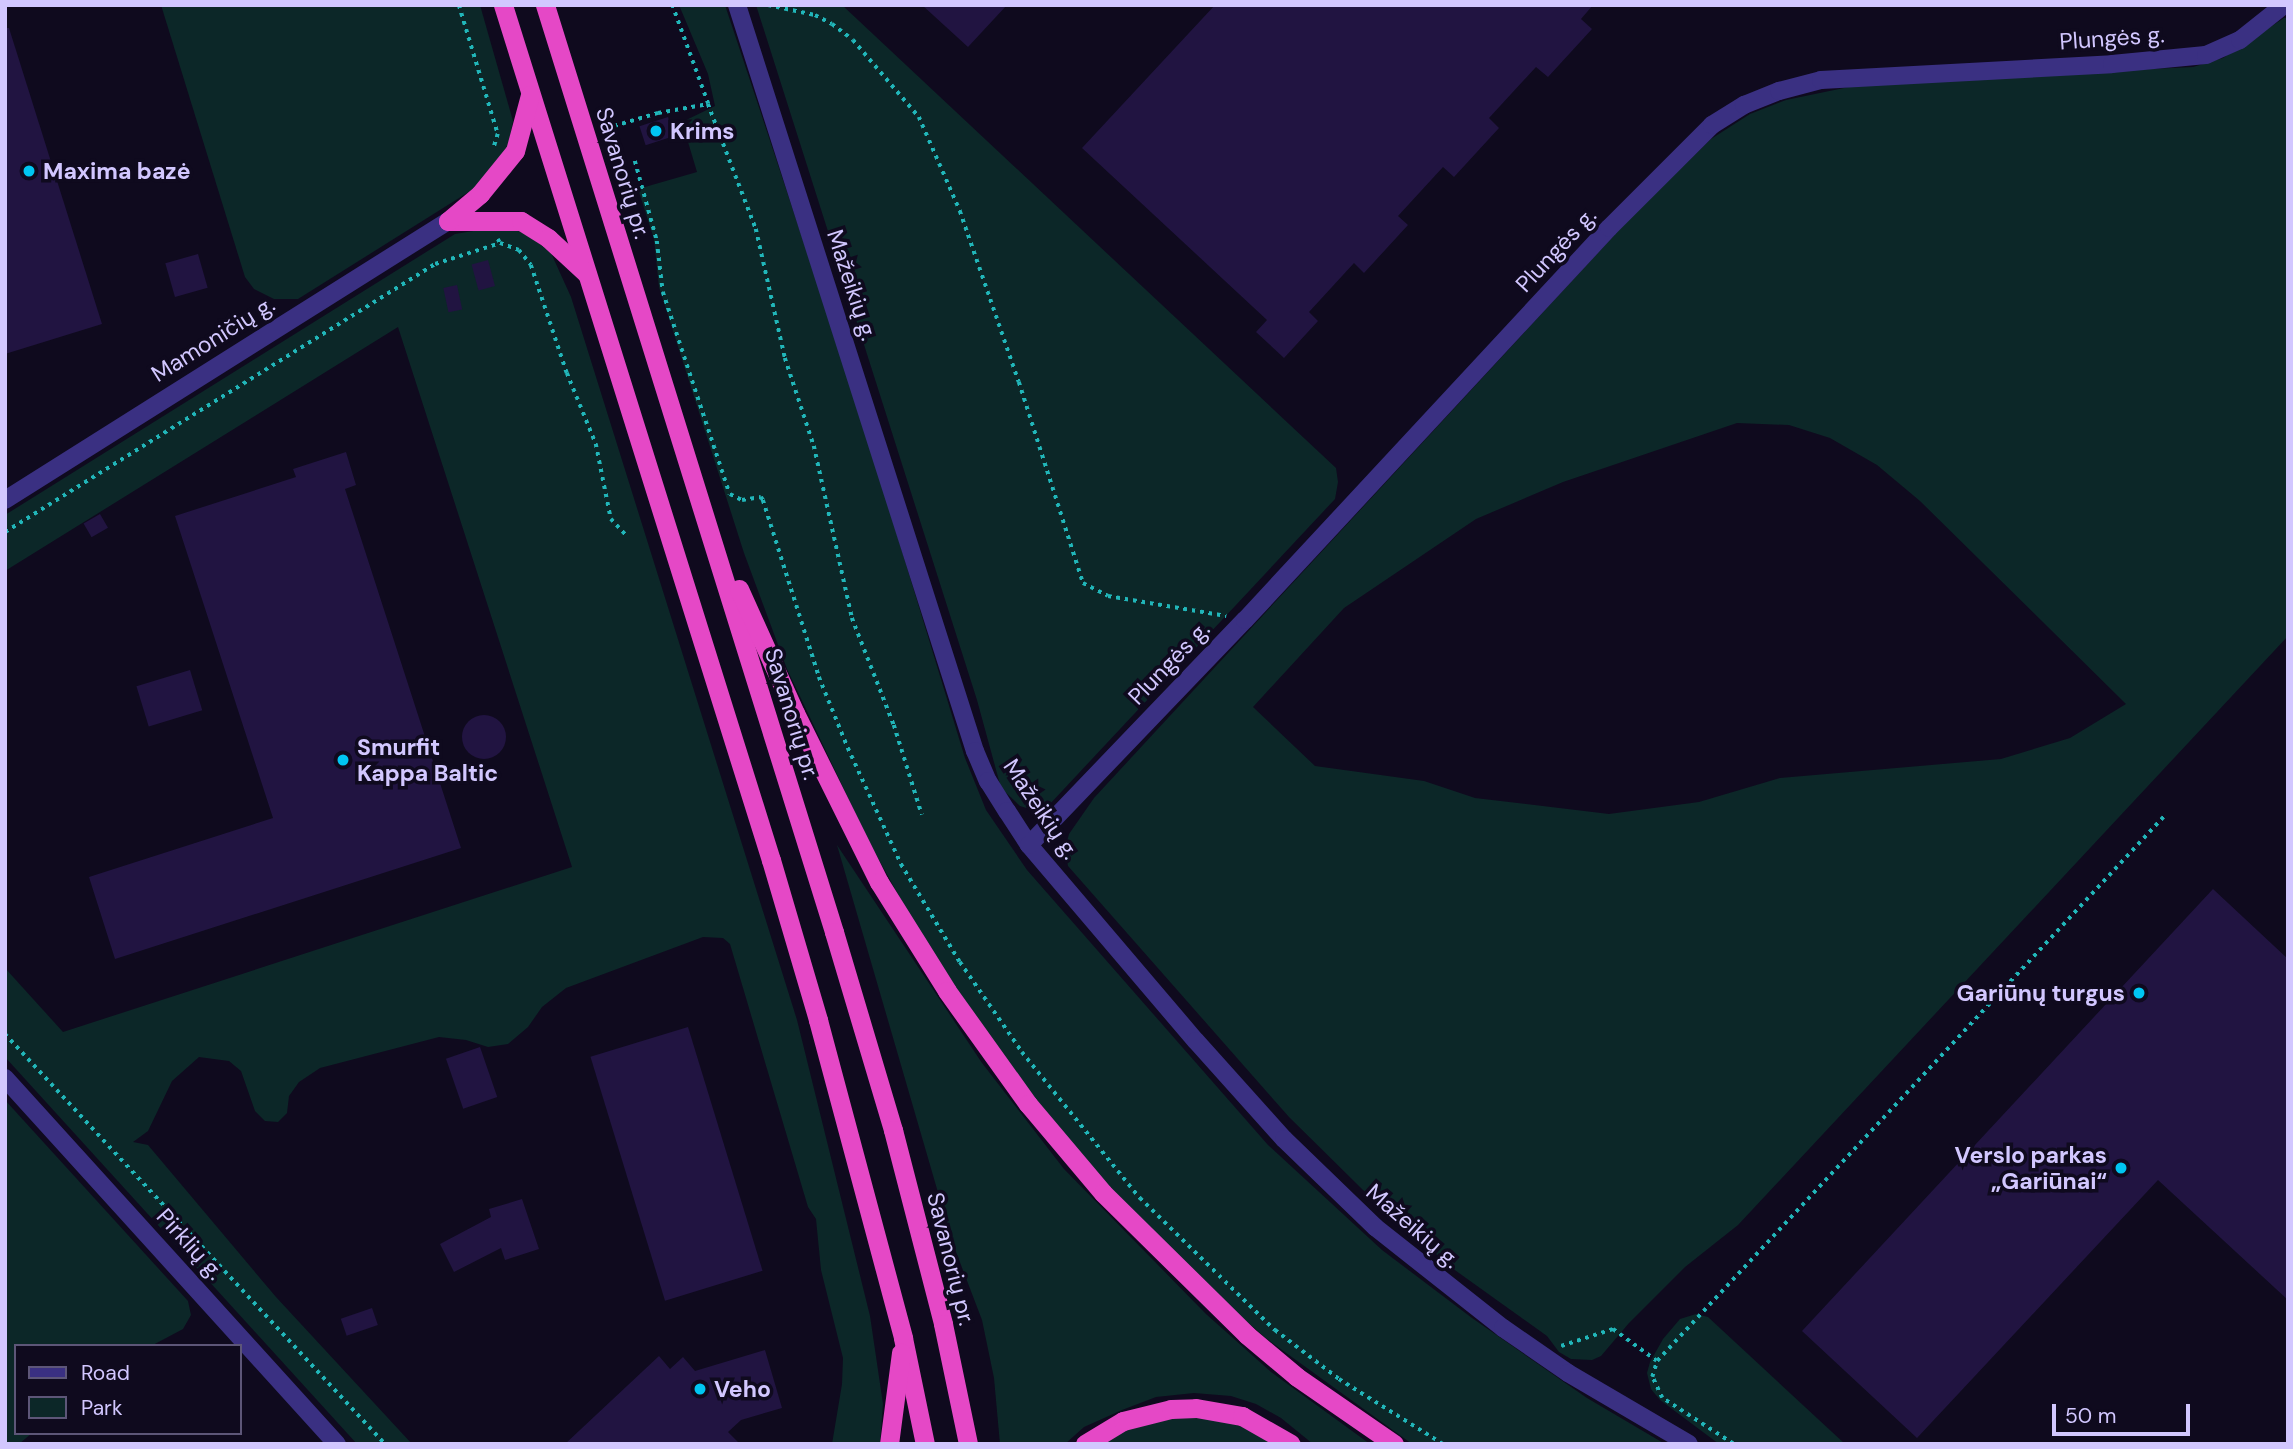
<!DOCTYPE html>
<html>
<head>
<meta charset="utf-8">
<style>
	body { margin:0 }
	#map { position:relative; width:2293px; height:1449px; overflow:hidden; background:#0f0a1e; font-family:"DM Sans",sans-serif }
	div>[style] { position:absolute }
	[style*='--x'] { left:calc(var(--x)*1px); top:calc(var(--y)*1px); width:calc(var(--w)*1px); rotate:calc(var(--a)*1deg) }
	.green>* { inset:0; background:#0c2728 }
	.building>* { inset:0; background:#211441; transform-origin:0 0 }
	.round { border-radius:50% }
	.path>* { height:3.5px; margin-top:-1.75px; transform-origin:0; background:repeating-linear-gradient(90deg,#21b6b9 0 3.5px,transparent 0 8.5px) }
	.minor>* { height:18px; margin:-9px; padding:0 9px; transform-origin:9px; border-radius:9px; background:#3a3082 }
	.trunk>* { height:19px; margin:-9.5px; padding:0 9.5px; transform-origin:9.5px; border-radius:9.5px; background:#e548c6 }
	.dots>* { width:19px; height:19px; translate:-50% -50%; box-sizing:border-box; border:4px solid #0f0a1e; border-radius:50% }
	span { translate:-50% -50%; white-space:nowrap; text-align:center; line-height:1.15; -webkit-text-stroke:7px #0f0a1e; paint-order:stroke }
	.street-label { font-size:23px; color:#d2c7ff }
	.poi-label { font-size:23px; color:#d2c7ff; font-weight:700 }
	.left { translate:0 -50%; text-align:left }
	.right { translate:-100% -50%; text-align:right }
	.frame { position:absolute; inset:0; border:7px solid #d2c7ff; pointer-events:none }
	.legend { position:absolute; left:14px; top:1344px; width:228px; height:91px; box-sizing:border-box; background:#0f0a1e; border:2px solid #5d5678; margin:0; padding:9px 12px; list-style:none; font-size:21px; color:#d2c7ff }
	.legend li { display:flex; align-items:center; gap:14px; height:35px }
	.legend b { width:35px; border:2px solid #5d5678 }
	.scale { position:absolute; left:2052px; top:1404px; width:138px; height:32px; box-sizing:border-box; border:4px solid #d2c7ff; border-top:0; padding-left:9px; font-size:21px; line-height:24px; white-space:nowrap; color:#d2c7ff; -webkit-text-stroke:5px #0f0a1e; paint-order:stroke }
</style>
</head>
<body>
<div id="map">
	<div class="green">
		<div style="clip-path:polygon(161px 5px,480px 5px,513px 121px,507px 151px,475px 188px,298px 299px,274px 299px,254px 289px,245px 277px)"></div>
		<div style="clip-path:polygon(679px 5px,725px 5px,856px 400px,965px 758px,986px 810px,1027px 870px,1268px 1145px,1382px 1250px,1472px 1318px,1587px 1398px,1665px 1444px,1412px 1444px,1267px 1339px,1192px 1274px,1098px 1175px,1041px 1106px,976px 1019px,914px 923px,868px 840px,787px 669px,744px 553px,659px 287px,654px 239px,638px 189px,697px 172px,682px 122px,715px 106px,708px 74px)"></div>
		<div style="clip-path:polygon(756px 5px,842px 5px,1336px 468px,1338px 482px,1335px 499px,1049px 805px,1033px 810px,1020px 806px,1001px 788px,977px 700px)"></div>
		<div style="clip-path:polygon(evenodd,2284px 18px,2288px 18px,2288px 636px,1738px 1225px,1685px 1267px,1629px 1323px,1601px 1356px,1592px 1360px,1571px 1359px,1559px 1352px,1547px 1336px,1452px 1268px,1363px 1190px,1289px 1117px,1068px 866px,1065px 849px,1069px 834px,1094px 798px,1632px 216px,1711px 139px,1750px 114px,1786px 100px,1873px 82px,2193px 67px,2223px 58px,2284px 18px,1737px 423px,1789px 425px,1830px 438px,1877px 465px,1920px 501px,2126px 704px,2070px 738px,2001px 759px,1780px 778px,1699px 802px,1609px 814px,1475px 798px,1424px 781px,1315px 766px,1253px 707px,1344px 608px,1476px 519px,1563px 482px,1737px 423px)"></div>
		<div style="clip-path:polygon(486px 229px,517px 230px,534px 239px,551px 253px,571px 297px,797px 1020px,870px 1316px,883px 1404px,880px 1444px,832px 1444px,842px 1384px,843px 1358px,821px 1270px,816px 1219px,808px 1207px,730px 944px,723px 938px,703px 937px,566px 988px,542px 1007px,528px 1027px,508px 1044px,488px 1047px,466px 1040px,439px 1037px,320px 1068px,299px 1082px,289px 1096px,287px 1113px,278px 1122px,265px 1121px,255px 1111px,241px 1071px,229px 1061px,199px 1057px,172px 1081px,148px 1131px,133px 1142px,148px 1145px,276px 1297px,412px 1444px,357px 1444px,5px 1057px,5px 968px,63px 1032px,572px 867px,398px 327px,5px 571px,5px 515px,455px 234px)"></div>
		<div style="clip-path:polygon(837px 845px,982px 1063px,1064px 1169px,1206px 1314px,1271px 1372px,1370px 1444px,1313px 1444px,1281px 1418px,1256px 1404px,1231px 1396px,1194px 1393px,1156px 1397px,1122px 1410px,1084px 1427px,1065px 1444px,1000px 1444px,994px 1378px,982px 1320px,953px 1244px)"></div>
		<div style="clip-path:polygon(5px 1100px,188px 1301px,191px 1315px,183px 1329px,151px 1346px,16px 1346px,16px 1433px,32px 1433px,19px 1444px,5px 1444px)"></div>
		<div style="clip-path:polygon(1696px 1314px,1708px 1317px,1845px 1444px,1719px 1444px,1660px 1400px,1651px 1389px,1647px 1373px,1650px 1362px,1663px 1339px,1680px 1319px)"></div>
		<div style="clip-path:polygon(1173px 1417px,1211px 1417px,1253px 1430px,1274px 1444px,1096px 1444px,1132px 1427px)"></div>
	</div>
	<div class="building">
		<div style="clip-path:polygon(922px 5px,1007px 5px,968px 47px)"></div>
		<div style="clip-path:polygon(1215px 5px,1593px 5px,1581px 19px,1592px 29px,1548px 77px,1536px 67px,1489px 118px,1499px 128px,1454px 177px,1443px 167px,1398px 216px,1408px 225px,1364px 273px,1354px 263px,1309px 312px,1318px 321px,1284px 358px,1256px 332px,1267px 320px,1082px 148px)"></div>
		<div style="clip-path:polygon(5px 28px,9px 28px,102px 324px,5px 354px)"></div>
		<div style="left:668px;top:117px;width:20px;height:30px;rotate:72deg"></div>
		<div style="left:198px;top:254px;width:35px;height:34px;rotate:74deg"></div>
		<div style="left:488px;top:260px;width:27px;height:17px;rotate:75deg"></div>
		<div style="left:457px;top:285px;width:25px;height:14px;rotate:78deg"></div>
		<div style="clip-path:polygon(346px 452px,356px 485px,345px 489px,461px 848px,115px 959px,89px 877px,273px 818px,175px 516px,296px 477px,293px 469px)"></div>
		<div style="left:100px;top:514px;width:16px;height:19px;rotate:60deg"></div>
		<div style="left:190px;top:670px;width:42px;height:56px;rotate:73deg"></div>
		<div class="round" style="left:462px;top:715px;width:44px;height:44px"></div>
		<div style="clip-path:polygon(2213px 889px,2288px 959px,2288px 1300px,2158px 1180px,1917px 1438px,1802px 1331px)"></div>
		<div style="left:688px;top:1027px;width:255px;height:102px;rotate:73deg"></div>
		<div style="left:480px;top:1047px;width:53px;height:36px;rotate:71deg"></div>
		<div style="clip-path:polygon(522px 1199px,539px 1249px,505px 1260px,501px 1248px,454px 1272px,440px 1244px,491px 1217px,489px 1209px)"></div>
		<div style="left:372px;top:1308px;width:18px;height:33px;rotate:71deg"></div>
		<div style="clip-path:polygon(765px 1350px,782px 1408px,741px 1420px,728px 1432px,740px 1444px,565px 1444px,659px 1356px,670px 1369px,683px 1357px,695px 1371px)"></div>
	</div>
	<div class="path">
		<div style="--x:459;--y:5;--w:135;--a:73.2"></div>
		<div style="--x:498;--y:134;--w:14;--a:107"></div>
		<div style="--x:768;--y:5;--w:48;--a:12"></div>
		<div style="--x:815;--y:15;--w:19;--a:28"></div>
		<div style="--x:832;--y:24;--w:26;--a:37"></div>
		<div style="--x:853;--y:40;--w:101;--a:49.4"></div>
		<div style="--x:919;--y:117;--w:103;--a:66.4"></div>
		<div style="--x:960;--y:211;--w:181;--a:71"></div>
		<div style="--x:1019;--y:382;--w:211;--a:72.3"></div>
		<div style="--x:1083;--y:583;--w:28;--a:27"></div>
		<div style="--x:1108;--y:596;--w:120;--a:9.6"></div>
		<div style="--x:708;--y:104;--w:134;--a:69"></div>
		<div style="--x:756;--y:229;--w:132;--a:77.3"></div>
		<div style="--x:785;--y:358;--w:93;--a:71.8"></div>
		<div style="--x:814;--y:446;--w:176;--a:77.5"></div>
		<div style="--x:852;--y:618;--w:115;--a:68.6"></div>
		<div style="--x:894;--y:725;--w:94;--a:72.7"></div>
		<div style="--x:614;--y:126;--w:46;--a:-16.5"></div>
		<div style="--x:658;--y:113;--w:51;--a:-10.2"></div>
		<div style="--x:708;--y:104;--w:105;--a:-110"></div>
		<div style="--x:635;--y:161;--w:83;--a:74.6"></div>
		<div style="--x:657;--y:241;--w:51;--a:83.3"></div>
		<div style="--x:663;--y:292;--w:213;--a:71.7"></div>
		<div style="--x:730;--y:494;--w:13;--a:27"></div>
		<div style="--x:742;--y:500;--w:19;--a:-9"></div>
		<div style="--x:761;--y:497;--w:4;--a:56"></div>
		<div style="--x:763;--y:500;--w:186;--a:72.4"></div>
		<div style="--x:819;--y:677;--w:77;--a:67.8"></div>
		<div style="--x:848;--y:748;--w:128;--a:65.4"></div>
		<div style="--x:901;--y:864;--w:114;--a:59"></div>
		<div style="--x:960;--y:962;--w:109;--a:55.4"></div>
		<div style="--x:1022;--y:1052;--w:188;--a:51.1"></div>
		<div style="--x:1140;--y:1198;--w:189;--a:44.4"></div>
		<div style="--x:1275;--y:1330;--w:81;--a:37.4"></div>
		<div style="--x:1339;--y:1379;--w:123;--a:32"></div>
		<div style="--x:498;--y:239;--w:4;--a:63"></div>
		<div style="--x:500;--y:243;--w:20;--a:20"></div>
		<div style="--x:519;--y:250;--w:19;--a:51"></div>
		<div style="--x:531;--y:265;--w:114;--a:71.6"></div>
		<div style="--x:567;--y:373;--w:77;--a:67.8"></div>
		<div style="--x:596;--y:444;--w:76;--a:78.7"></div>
		<div style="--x:611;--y:519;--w:23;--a:47"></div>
		<div style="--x:5;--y:532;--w:507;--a:-31.93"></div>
		<div style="--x:435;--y:264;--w:68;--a:-17.9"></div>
		<div style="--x:5;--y:1034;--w:559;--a:47.17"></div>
		<div style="--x:1561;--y:1346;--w:55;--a:-18.1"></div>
		<div style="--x:1613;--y:1329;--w:54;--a:36"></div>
		<div style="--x:1733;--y:1444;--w:85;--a:-147.1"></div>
		<div style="--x:1662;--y:1398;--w:23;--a:-115"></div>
		<div style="--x:1652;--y:1377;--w:17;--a:-73"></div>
		<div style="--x:1657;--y:1361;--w:746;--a:-47.06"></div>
	</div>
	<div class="minor">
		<div style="--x:737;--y:5;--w:783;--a:72.31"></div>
		<div style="--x:975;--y:751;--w:33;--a:67"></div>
		<div style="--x:988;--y:781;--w:36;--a:58"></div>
		<div style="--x:1007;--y:811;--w:40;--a:57.1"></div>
		<div style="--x:1029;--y:845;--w:257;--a:49.6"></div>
		<div style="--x:1196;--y:1041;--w:132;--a:48.1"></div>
		<div style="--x:1284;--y:1139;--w:127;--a:44"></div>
		<div style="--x:1375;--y:1227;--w:163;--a:38.3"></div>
		<div style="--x:1503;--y:1328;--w:79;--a:34.7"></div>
		<div style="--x:1568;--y:1373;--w:140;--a:30.4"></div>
		<div style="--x:5;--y:500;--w:524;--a:-32.2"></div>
		<div style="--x:1029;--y:845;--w:312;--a:-46.2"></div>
		<div style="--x:1245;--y:620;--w:535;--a:-47.12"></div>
		<div style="--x:1609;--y:228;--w:146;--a:-45"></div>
		<div style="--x:1712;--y:125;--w:38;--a:-32"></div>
		<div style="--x:1744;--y:105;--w:38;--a:-22"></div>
		<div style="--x:1779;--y:91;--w:43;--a:-14.7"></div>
		<div style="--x:1821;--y:80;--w:291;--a:-3.1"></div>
		<div style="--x:2112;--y:64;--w:94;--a:-5.5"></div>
		<div style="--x:2206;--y:55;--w:37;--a:-24"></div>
		<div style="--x:2240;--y:40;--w:56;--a:-38.5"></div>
		<div style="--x:5;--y:1078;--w:494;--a:47.8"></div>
	</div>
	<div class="trunk">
		<div style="--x:503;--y:5;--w:896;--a:72.6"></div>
		<div style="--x:771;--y:860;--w:167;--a:73.6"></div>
		<div style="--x:818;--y:1020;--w:329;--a:75"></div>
		<div style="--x:903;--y:1338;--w:108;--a:78.3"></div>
		<div style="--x:545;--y:5;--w:971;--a:72.68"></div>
		<div style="--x:834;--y:932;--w:207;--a:73.4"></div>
		<div style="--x:893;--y:1130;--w:200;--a:75.5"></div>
		<div style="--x:943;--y:1324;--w:123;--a:78.2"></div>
		<div style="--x:448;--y:221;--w:73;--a:0"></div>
		<div style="--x:521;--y:221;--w:32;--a:32"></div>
		<div style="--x:548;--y:238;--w:53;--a:42.7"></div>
		<div style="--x:448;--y:221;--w:42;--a:-40.2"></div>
		<div style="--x:480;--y:194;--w:55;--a:-50.9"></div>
		<div style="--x:515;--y:151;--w:58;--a:-75"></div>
		<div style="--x:739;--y:589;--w:136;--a:65.7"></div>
		<div style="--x:795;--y:713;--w:189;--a:63.6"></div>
		<div style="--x:879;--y:882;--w:128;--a:58"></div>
		<div style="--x:947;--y:991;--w:139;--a:54.4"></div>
		<div style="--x:1028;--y:1104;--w:116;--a:49.9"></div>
		<div style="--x:1103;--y:1193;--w:202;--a:44.6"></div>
		<div style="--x:1247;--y:1335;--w:65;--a:40"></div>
		<div style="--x:1297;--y:1377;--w:118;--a:34.6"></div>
		<div style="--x:889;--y:1444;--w:92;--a:-82.5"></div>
		<div style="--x:1085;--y:1444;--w:44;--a:-31.2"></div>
		<div style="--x:1123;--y:1421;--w:49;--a:-14"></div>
		<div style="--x:1171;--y:1409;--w:25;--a:-2"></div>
		<div style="--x:1196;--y:1408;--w:47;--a:9.9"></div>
		<div style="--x:1242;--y:1416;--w:56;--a:29.7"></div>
	</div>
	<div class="dots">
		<div style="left:656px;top:131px;background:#00c6f2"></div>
		<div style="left:29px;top:171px;background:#00c6f2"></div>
		<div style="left:343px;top:760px;background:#00c6f2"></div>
		<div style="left:2139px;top:993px;background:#00c6f2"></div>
		<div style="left:2121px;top:1168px;background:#00c6f2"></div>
		<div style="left:700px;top:1389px;background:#00c6f2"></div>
	</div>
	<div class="street-label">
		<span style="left:2112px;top:38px;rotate:-4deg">Plungės g.</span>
		<span style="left:623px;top:173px;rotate:73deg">Savanorių pr.</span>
		<span style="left:1556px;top:250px;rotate:-47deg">Plungės g.</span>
		<span style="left:852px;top:285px;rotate:72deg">Mažeikių g.</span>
		<span style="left:213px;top:339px;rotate:-32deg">Mamoničių g.</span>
		<span style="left:1169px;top:663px;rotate:-46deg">Plungės g.</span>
		<span style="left:792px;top:714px;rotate:73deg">Savanorių pr.</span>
		<span style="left:1041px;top:809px;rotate:56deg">Mažeikių g.</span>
		<span style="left:1413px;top:1226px;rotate:41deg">Mažeikių g.</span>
		<span style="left:190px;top:1244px;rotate:48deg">Pirklių g.</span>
		<span style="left:951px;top:1259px;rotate:76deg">Savanorių pr.</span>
	</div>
	<div class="poi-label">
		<span class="left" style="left:670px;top:131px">Krims</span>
		<span class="left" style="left:43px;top:171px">Maxima bazė</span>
		<span class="left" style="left:357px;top:760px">Smurfit<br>Kappa Baltic</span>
		<span class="right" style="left:2125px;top:993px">Gariūnų turgus</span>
		<span class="right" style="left:2107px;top:1168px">Verslo parkas<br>„Gariūnai“</span>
		<span class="left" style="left:714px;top:1389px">Veho</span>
	</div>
	<div class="frame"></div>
	<ul class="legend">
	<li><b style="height:9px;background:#3a3082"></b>Road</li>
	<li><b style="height:19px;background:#0c2728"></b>Park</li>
	</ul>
	<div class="scale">50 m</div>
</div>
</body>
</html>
